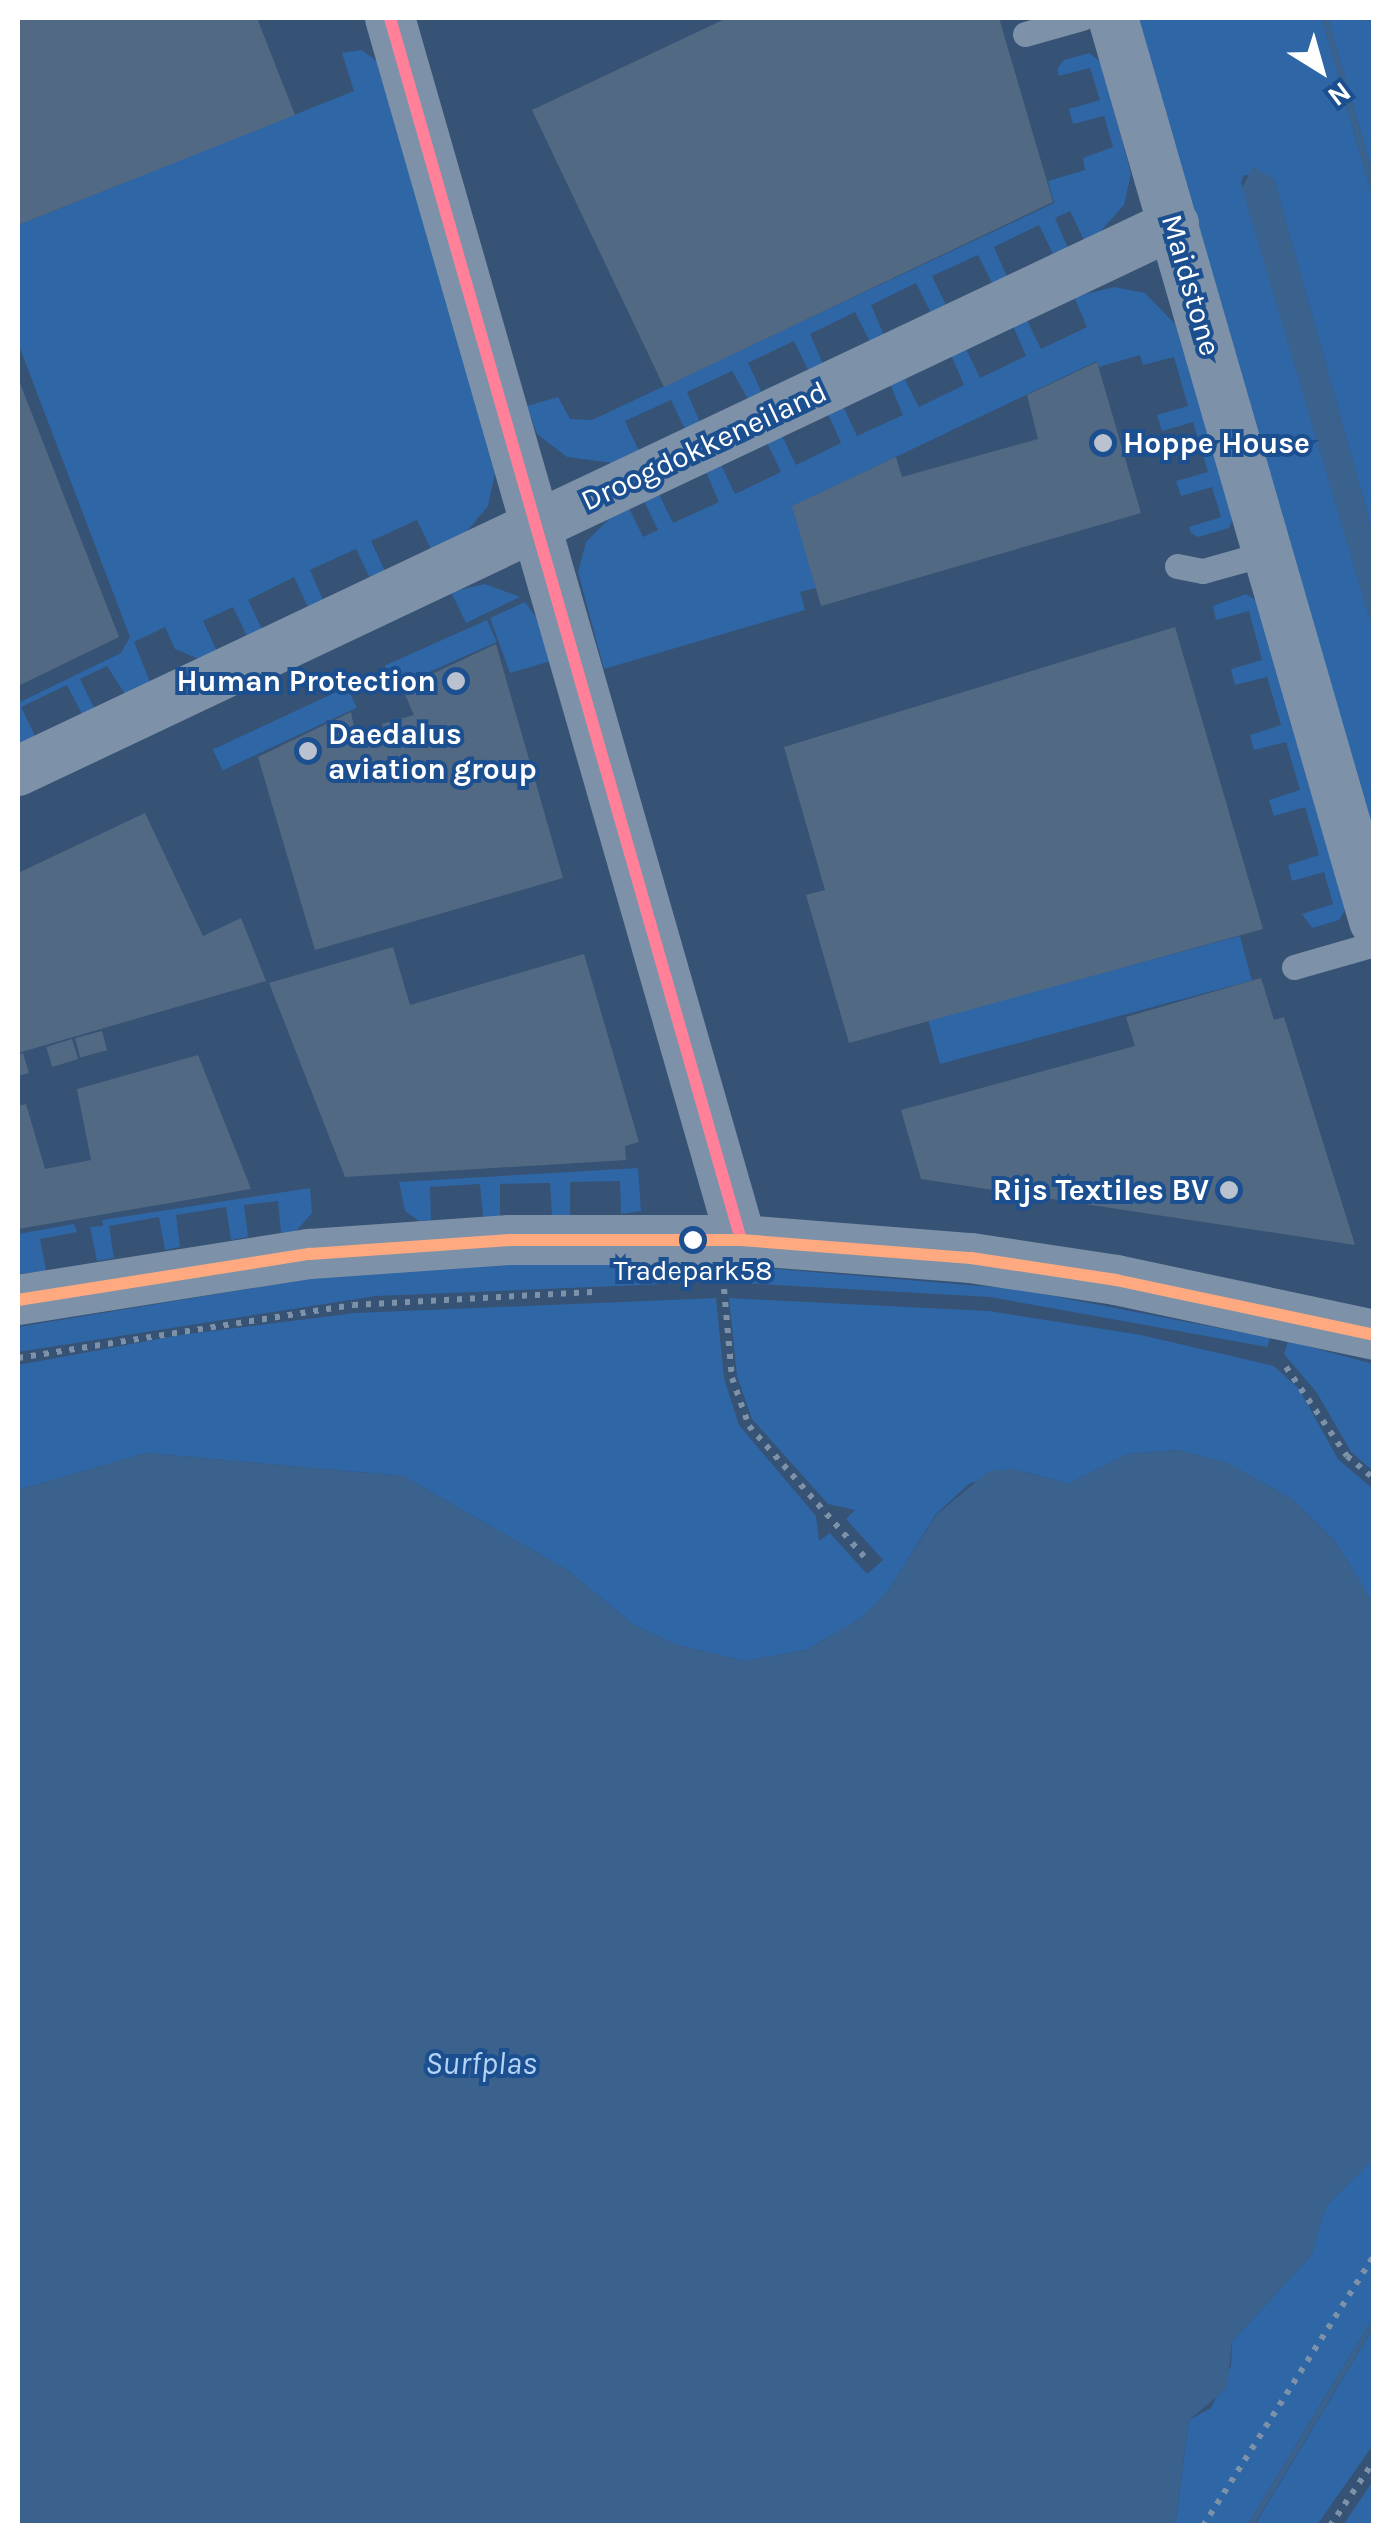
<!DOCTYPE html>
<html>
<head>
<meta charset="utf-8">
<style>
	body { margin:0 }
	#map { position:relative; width:1391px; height:2543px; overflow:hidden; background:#365274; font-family:Karla,sans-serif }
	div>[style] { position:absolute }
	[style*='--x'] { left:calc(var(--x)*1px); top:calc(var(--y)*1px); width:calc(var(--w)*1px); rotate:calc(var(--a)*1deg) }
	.green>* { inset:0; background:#2f66a5; transform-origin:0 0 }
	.water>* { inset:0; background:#3b618d }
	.building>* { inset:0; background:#526984; transform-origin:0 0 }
	.path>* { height:6px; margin-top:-3px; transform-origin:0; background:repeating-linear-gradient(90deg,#7d92a8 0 5px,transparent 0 13px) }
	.service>* { height:25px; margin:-12.5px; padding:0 12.5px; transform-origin:12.5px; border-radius:12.5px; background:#7d92a8 }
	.minor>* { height:50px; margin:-25px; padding:0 25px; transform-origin:25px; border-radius:25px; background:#7d92a8 }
	.bus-1>* { height:12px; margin:-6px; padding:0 6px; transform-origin:6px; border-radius:6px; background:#ff8098 }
	.bus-2>* { height:12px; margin:-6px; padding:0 6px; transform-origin:6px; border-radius:6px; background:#ffa980 }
	.dots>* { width:28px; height:28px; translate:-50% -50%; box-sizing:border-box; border:5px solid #1b4f8f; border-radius:50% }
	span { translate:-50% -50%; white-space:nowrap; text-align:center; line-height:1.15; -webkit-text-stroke:8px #1b4f8f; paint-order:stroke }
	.bus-label { font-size:28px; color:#fff }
	.street-label { font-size:30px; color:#fff }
	.poi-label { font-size:30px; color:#fff; font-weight:700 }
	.left { translate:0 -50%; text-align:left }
	.right { translate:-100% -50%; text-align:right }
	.water-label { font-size:32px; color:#b5d3f5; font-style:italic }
	.frame { position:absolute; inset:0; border:20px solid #fff; pointer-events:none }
	.north { position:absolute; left:1271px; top:20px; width:100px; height:100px; -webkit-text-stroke:8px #1b4f8f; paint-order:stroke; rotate:143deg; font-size:28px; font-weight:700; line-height:40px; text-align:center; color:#fff }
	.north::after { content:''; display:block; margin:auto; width:35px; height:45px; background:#fff; clip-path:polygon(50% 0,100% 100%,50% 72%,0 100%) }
</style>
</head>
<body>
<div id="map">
	<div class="green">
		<div style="clip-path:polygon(1137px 18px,1322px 18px,1373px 199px,1373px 534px,1274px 179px,1244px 175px,1241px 182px,1373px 630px,1373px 835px)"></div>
		<div style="clip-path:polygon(1328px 18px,1373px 18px,1373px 175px,1333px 36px)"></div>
		<div style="clip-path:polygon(362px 50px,378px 62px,495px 473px,488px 506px,467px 531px,431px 549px,417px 520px,371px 541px,385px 571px,370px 578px,356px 549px,310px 570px,323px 600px,308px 607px,294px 577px,248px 600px,262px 629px,247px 636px,233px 607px,203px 621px,217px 651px,199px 659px,175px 649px,165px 627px,134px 642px,150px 682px,125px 694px,107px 666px,80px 679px,94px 708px,82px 714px,67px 685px,21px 707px,35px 736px,20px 743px,18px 703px,121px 653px,130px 637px,18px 343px,18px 225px,354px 91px,342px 53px)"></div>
		<div style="clip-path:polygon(1089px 53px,1101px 62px,1131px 174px,1124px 205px,1098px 234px,1084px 240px,1070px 211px,1055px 218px,1068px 248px,1053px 254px,1039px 225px,994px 247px,1007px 277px,992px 283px,978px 255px,932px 276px,946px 305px,931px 313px,916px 283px,871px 305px,884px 335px,870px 342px,855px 312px,810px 334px,823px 364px,808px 370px,794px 341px,748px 363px,762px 393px,748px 399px,732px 371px,687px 392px,700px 422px,685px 429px,671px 400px,625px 421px,639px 451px,614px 463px,567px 457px,537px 434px,527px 406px,558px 397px,570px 419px,592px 420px,1054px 203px,1048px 181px,1085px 170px,1083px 158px,1113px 147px,1104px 116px,1073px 124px,1069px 109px,1100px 100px,1090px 68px,1059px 76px,1057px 69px,1064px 60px)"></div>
		<div style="clip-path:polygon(1114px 287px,1145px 293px,1176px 325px,1233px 518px,1229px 528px,1198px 537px,1191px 533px,1189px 527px,1221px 517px,1212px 487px,1181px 496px,1176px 481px,1208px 472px,1193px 422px,1162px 431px,1157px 415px,1188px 406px,1174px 357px,1143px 365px,1140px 355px,1099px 367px,1097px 361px,793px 506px,816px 588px,800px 592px,805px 610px,604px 669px,578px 572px,586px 542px,611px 517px,629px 508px,643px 537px,658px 530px,644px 501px,659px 494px,673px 523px,719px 502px,706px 472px,721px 465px,735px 494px,781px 472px,767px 443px,782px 436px,796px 465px,841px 443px,828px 414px,843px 406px,857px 436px,903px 415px,890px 384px,904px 378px,919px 407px,964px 385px,951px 355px,966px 349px,980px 378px,1026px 356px,1013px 326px,1027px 320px,1041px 349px,1087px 327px,1074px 297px)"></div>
		<div style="clip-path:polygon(485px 584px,520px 597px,466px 623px,451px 592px)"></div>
		<div style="clip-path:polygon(1246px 594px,1257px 601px,1346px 908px,1339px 920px,1312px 928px,1302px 914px,1333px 904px,1324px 872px,1292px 881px,1288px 865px,1319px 855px,1305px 807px,1274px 816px,1269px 800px,1300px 790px,1286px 742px,1254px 750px,1250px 735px,1281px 725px,1267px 677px,1235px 685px,1231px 669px,1262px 660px,1249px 611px,1216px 620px,1213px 606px)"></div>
		<div style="clip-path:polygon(525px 602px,539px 621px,551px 661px,510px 673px,490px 618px)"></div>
		<div style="left:487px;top:620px;width:24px;height:112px;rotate:66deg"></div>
		<div style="left:347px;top:687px;width:23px;height:148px;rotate:65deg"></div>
		<div style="left:1240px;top:936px;width:46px;height:323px;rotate:75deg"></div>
		<div style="clip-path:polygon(638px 1168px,641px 1211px,621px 1214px,620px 1181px,570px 1182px,570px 1215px,552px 1215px,550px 1183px,500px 1184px,500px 1216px,483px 1217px,480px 1184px,430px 1187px,431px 1220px,419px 1221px,405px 1211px,399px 1182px)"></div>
		<div style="clip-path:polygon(310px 1188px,312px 1213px,296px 1231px,281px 1233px,278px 1201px,244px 1205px,248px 1237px,231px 1240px,226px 1207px,176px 1215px,180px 1247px,165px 1250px,159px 1217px,109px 1226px,114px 1258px,97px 1261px,90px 1227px,103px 1226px,102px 1220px)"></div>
		<div style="clip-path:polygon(74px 1224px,77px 1232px,40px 1239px,46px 1271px,18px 1274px,18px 1234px)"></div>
		<div style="clip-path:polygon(689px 1262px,689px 1283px,376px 1296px,18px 1352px,18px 1327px,314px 1278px,478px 1265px)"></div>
		<div style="clip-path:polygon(704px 1263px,1017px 1289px,1270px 1338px,1267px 1347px,990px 1297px,704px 1281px)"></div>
		<div style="clip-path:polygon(716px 1298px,724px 1378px,739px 1425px,816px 1516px,819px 1541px,830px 1533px,867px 1574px,883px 1560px,846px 1519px,855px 1510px,828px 1504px,752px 1419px,737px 1376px,729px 1298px,989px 1311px,1141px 1335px,1274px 1366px,1299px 1389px,1338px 1459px,1373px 1489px,1373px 1603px,1335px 1541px,1292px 1499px,1227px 1463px,1178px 1450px,1128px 1454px,1068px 1484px,1025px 1472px,970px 1483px,936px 1514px,889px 1590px,860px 1619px,806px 1650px,745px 1661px,677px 1645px,634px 1625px,567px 1570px,403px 1476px,146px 1453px,18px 1490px,18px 1365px,180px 1335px,355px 1313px)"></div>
		<div style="clip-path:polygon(1288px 1341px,1373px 1364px,1373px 1471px,1351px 1452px,1317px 1393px,1284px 1354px)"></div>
		<div style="clip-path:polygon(1373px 2159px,1373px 2318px,1247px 2525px,1175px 2526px,1189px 2420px,1211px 2408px,1231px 2366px,1232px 2341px,1311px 2256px,1326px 2206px)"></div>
		<div style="clip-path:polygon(1373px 2328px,1373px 2445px,1317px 2525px,1254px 2526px)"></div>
		<div style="clip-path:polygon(1373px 2481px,1373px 2525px,1342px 2525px,1343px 2525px)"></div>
	</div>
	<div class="water">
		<div style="clip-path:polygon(1322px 18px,1328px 18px,1373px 175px,1373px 199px)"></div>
		<div style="clip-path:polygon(1253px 167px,1274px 179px,1373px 534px,1373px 630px,1242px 188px)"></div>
		<div style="clip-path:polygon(1178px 1450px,1227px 1463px,1292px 1499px,1335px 1541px,1373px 1603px,1374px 2159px,1326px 2206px,1311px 2256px,1232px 2341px,1227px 2388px,1189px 2420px,1175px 2525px,18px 2525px,18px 1490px,146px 1453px,403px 1476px,567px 1570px,634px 1625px,677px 1645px,745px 1661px,806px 1650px,860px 1619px,889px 1590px,936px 1515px,989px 1471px,1013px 1469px,1068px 1484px,1128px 1454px)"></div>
		<div style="clip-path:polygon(1373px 2318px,1373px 2328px,1254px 2525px,1247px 2525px)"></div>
	</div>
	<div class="building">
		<div style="clip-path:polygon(18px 18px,257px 18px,295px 115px,18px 225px)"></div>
		<div style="clip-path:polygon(727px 18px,999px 18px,1053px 202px,664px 387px,532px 110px)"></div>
		<div style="clip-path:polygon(1097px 362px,1141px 513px,821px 606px,792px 506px,896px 457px,902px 477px,1038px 439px,1027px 395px)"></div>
		<div style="clip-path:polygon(18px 378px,119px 637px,18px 686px)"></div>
		<div style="clip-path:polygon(1175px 627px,1263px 929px,849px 1043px,806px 895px,825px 890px,784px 747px)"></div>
		<div style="clip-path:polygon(496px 644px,563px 878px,315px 950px,258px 757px,351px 712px,358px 747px,387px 739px,382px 724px,414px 715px,402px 688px)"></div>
		<div style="clip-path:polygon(145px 813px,203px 936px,241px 918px,266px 981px,18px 1053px,18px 873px)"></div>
		<div style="clip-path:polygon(393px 947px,410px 1005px,584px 954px,639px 1142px,625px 1146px,626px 1160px,345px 1177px,269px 983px)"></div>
		<div style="clip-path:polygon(1261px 978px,1274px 1020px,1284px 1017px,1355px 1245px,921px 1179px,901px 1110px,1135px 1046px,1126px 1017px)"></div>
		<div style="left:102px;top:1031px;width:20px;height:28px;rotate:75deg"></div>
		<div style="left:72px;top:1039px;width:21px;height:27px;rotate:73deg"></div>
		<div style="clip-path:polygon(23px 1053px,29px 1073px,18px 1076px,18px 1055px)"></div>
		<div style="clip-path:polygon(198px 1055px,251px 1189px,18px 1229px,18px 1106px,26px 1104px,45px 1169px,91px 1160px,77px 1089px)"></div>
	</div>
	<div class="path">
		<div style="--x:724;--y:1289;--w:89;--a:84.9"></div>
		<div style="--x:732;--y:1378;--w:51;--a:70.5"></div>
		<div style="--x:749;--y:1426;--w:181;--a:48.6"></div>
		<div style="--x:18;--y:1358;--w:339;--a:-9"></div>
		<div style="--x:353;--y:1305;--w:240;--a:-3.1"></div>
		<div style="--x:1286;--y:1367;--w:108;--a:55.6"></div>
		<div style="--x:1347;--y:1456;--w:35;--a:40"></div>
		<div style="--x:1203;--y:2526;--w:320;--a:-57.7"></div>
		<div style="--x:1330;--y:2526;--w:78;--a:-55.9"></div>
	</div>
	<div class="service">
		<div style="--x:1025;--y:34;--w:59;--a:-15.7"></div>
		<div style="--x:1177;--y:566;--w:26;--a:11"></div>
		<div style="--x:1203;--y:571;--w:66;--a:-15.7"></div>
		<div style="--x:1294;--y:967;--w:83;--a:-16"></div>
	</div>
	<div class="minor">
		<div style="--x:390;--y:18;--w:1271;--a:73.97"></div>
		<div style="--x:1113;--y:18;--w:940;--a:73.88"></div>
		<div style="--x:18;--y:771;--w:1279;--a:-25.32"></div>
		<div style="--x:18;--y:1300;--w:296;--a:-9"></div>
		<div style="--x:310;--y:1254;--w:200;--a:-4"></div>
		<div style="--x:510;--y:1240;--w:231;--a:0"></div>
		<div style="--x:741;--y:1240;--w:231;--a:4.5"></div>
		<div style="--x:971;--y:1258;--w:147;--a:8.6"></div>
		<div style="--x:1116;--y:1280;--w:264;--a:12"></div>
	</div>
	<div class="bus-1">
		<div style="--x:390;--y:18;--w:1271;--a:73.97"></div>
	</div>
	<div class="bus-2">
		<div style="--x:18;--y:1300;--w:296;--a:-9"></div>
		<div style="--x:310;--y:1254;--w:200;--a:-4"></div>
		<div style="--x:510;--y:1240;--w:231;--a:0"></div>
		<div style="--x:741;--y:1240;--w:231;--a:4.5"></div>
		<div style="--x:971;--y:1258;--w:147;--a:8.6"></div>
		<div style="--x:1116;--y:1280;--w:264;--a:12"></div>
	</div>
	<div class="dots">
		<div style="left:1103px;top:443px;background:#b9c2ce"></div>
		<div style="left:456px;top:681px;background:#b9c2ce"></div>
		<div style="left:308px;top:751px;background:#b9c2ce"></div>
		<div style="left:1229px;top:1190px;background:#b9c2ce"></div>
		<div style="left:693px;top:1240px;background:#fff"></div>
	</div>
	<div class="bus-label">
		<span style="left:693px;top:1271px">Tradepark58</span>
	</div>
	<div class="street-label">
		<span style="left:1191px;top:285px;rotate:74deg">Maidstone</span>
		<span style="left:704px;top:446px;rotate:-25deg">Droogdokkeneiland</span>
	</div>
	<div class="poi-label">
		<span class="left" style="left:1123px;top:443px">Hoppe House</span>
		<span class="right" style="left:436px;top:681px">Human Protection</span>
		<span class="left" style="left:328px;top:751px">Daedalus<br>aviation group</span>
		<span class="right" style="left:1209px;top:1190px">Rijs Textiles BV</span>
	</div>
	<div class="water-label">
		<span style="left:481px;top:2064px">Surfplas</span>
	</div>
	<div class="frame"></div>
	<div class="north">N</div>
</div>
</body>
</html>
